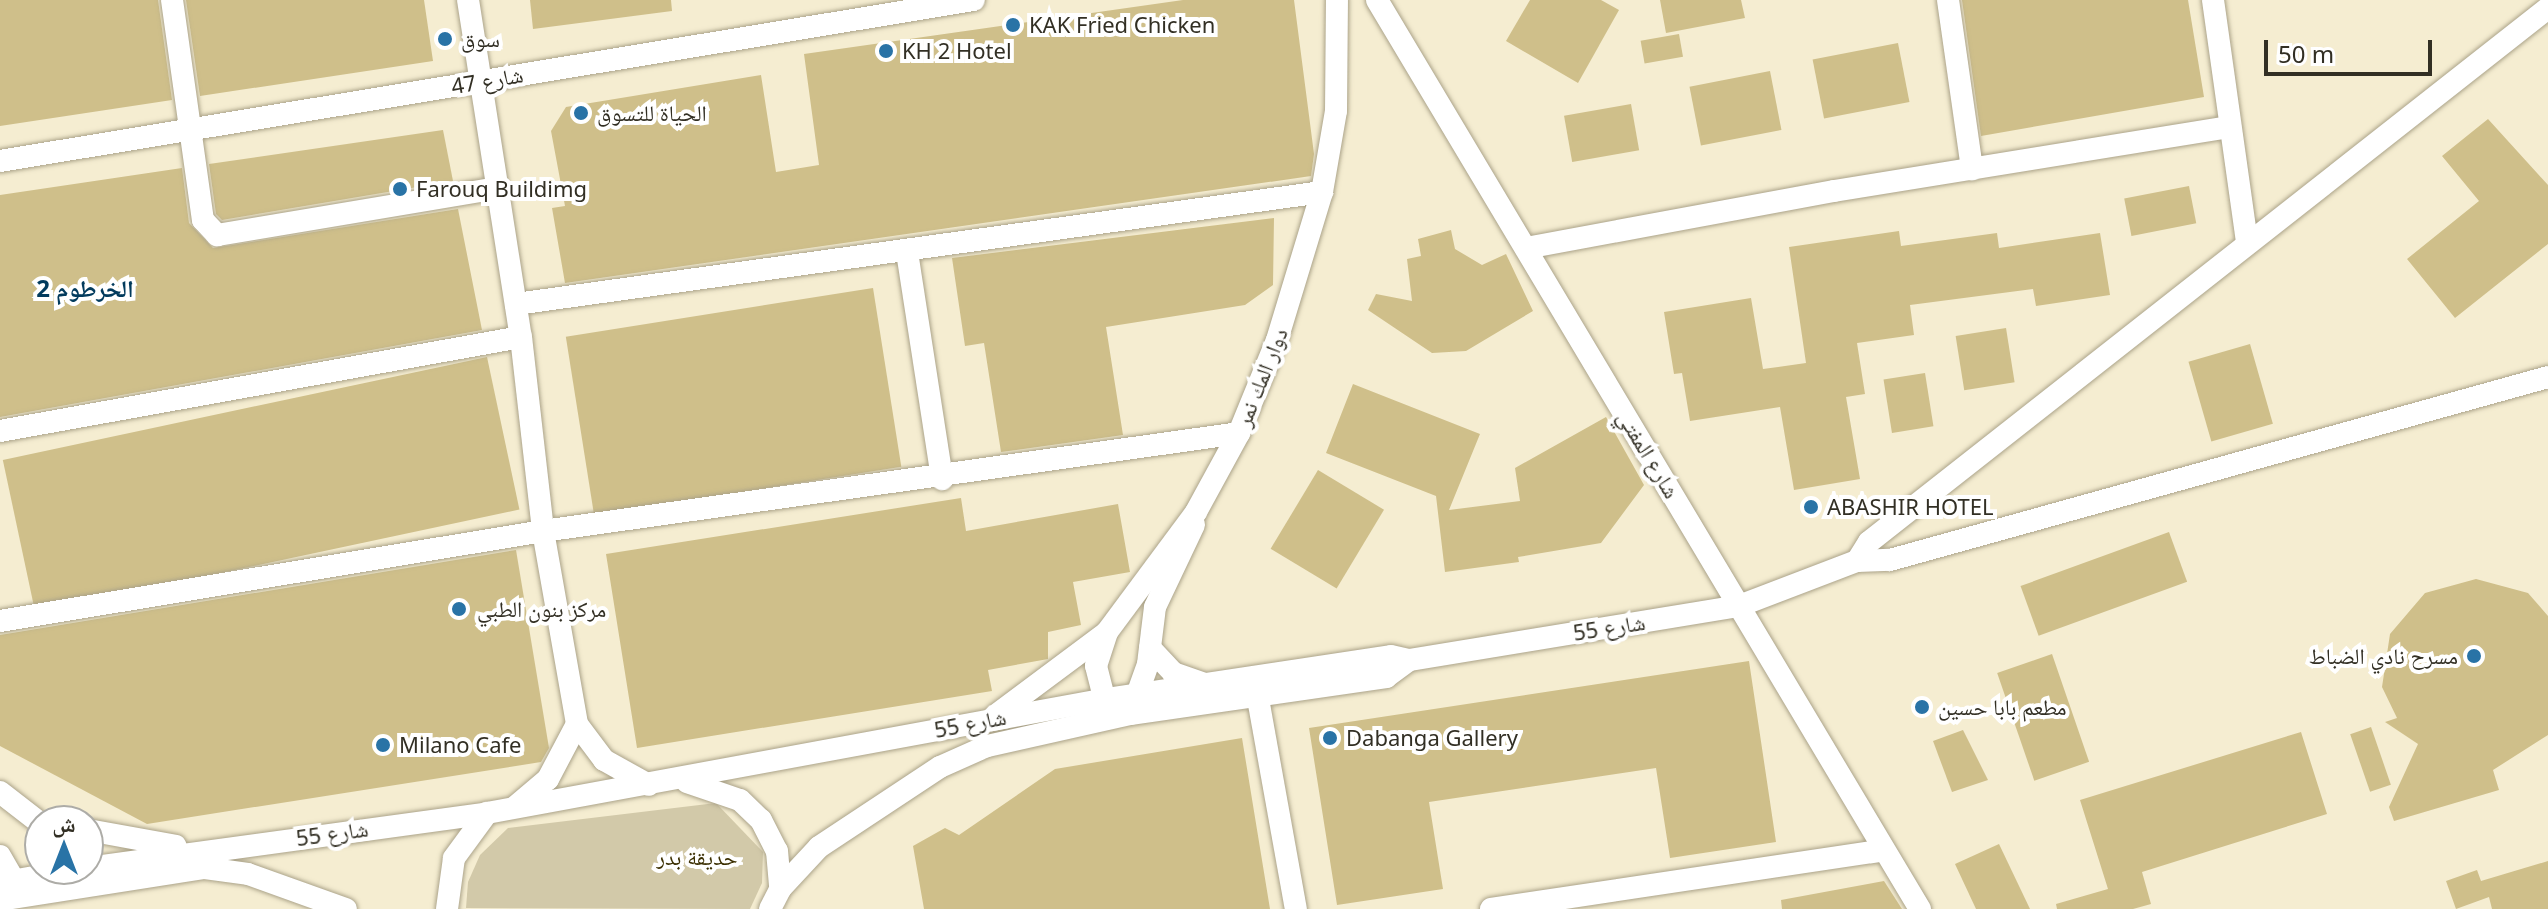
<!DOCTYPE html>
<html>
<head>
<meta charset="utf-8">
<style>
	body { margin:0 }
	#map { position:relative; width:2548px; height:909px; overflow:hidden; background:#f5edd1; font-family:"Noto Sans","Noto Naskh Arabic",sans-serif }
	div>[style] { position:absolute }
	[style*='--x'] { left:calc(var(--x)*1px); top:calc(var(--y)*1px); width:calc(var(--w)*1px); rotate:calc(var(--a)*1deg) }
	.green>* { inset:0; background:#d2c9a9 }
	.building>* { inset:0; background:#cfbf8a; transform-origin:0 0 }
	.roads { filter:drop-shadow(0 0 2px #aba389) drop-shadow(0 0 2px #aba389) }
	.minor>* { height:22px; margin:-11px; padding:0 11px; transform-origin:11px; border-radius:11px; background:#fff }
	.dots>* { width:22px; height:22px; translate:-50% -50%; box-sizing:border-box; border:4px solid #fff; border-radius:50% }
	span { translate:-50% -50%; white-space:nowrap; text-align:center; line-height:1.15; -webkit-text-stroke:8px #fff; paint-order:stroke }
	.poi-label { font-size:22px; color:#322f24 }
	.left { translate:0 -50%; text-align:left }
	.right { translate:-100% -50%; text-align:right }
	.street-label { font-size:22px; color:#322f24 }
	.park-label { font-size:22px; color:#3a2e01 }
	.neighbourhood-label { font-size:24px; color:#023b5d; font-weight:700 }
	.north { position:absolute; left:24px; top:805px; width:80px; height:80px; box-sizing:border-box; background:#fff; border:2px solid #adaca7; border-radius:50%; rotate:0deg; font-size:22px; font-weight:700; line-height:32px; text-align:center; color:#322f24 }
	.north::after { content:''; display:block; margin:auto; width:28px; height:36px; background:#2973a6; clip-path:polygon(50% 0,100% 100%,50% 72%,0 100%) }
	.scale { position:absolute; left:2264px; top:40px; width:168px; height:36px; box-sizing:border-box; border:4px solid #322f24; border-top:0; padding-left:10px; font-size:24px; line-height:28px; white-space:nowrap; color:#322f24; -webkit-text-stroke:6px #fff; paint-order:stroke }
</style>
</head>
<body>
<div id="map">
	<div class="green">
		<div style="clip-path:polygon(716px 803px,763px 852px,762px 883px,750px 909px,466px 908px,468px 882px,480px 855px,508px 828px)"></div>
	</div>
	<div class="building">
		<div style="clip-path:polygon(0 0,158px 0,172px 100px,0 126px)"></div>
		<div style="clip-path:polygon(186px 0,424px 0,433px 61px,200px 96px)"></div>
		<div style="clip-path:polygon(530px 0,671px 0,672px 11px,533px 29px)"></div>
		<div style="clip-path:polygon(1183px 0,1294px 0,1314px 154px,1311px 176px,565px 283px,552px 208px,565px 206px,551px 131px,566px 107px,761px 75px,776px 172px,819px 165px,804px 54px)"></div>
		<div style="clip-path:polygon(1530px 0,1601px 0,1619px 10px,1578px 83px,1506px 41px)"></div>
		<div style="clip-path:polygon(1660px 0,1741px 0,1745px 18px,1666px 33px)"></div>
		<div style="clip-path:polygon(1962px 0,2188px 0,2204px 97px,1981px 136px)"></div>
		<div style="left:1679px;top:34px;width:23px;height:39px;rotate:80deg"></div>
		<div style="left:1898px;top:43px;width:60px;height:87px;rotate:79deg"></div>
		<div style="left:1770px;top:71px;width:60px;height:82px;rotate:79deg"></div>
		<div style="left:1631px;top:104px;width:47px;height:68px;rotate:80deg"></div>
		<div style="clip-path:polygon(2488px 119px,2548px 185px,2548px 244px,2455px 318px,2407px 259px,2479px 201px,2442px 156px)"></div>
		<div style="clip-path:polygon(443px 130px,453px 181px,222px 220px,216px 214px,209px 164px)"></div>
		<div style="clip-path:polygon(182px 168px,189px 223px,213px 248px,458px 209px,482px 330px,0 417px,0 195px)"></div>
		<div style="left:2189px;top:186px;width:38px;height:66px;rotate:79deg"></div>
		<div style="clip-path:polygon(1274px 218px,1273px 285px,1245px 305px,1106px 327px,1123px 435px,1001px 452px,984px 343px,965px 346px,952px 258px)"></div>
		<div style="clip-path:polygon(1451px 230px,1455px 249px,1482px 265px,1506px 254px,1533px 311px,1466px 351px,1432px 353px,1368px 310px,1376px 294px,1412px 301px,1407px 259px,1421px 256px,1418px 239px)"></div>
		<div style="clip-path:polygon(1899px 231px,1901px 246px,1997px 233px,1999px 248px,2100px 233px,2110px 295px,2036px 306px,2033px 289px,1910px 305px,1914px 335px,1857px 343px,1865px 394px,1846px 397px,1860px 479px,1794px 490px,1780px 407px,1690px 421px,1682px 373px,1674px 374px,1664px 312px,1751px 298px,1763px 369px,1806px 363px,1789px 247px)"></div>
		<div style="left:873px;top:288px;width:181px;height:311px;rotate:81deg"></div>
		<div style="left:2006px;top:328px;width:55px;height:51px;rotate:81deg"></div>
		<div style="left:2250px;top:344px;width:83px;height:64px;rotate:74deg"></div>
		<div style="left:487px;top:357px;width:156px;height:495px;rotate:78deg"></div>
		<div style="left:1925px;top:373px;width:54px;height:42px;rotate:81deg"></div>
		<div style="clip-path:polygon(1353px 384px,1480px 434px,1449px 510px,1520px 501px,1515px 468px,1606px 417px,1644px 485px,1601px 543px,1518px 557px,1519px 562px,1445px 572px,1436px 496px,1326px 453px)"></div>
		<div style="left:1318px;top:470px;width:77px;height:92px;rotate:31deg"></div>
		<div style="clip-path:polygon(961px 498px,966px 531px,1118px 504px,1130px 572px,1073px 582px,1081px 625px,1048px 632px,1048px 659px,988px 670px,992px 691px,637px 748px,606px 554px)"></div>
		<div style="left:2169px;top:532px;width:53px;height:158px;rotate:70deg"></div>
		<div style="clip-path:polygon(516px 550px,549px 748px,541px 762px,147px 824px,0 746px,0 635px)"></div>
		<div style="clip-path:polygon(2476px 579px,2528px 593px,2548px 616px,2548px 735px,2493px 770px,2499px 790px,2394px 821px,2389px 807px,2418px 744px,2385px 722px,2397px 718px,2382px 687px,2390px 634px,2425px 593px)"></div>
		<div style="left:2052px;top:654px;width:114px;height:58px;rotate:71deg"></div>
		<div style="clip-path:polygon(1749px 661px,1776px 842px,1670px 858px,1656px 768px,1429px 802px,1443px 889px,1337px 905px,1309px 728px)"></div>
		<div style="left:2371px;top:727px;width:61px;height:22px;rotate:71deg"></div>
		<div style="clip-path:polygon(1963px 730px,1988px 780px,1952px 792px,1933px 741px)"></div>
		<div style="clip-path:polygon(2301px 732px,2327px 814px,2142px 872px,2151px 904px,2133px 909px,2057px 909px,2056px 904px,2108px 889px,2080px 800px)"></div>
		<div style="clip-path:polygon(1242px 738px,1270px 909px,924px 909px,913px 846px,945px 828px,959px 835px,1055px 769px)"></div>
		<div style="clip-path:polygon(1999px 844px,2030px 909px,1976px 909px,1955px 864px)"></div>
		<div style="clip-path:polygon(2548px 861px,2548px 909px,2492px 909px,2489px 897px,2456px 909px,2446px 881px,2477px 870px,2481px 881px)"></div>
		<div style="clip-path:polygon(1884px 881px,1902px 909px,1782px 909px,1781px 900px)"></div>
	</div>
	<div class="roads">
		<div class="minor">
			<div style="--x:172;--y:0;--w:222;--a:82"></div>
			<div style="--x:203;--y:220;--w:21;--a:47"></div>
			<div style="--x:217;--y:235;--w:285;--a:-9.5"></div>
			<div style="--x:468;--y:0;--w:341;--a:81.1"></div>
			<div style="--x:521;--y:337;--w:195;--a:83.5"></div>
			<div style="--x:543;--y:531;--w:196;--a:80"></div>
			<div style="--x:577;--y:724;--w:45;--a:53.1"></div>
			<div style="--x:604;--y:760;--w:51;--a:29.1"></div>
			<div style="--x:1377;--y:0;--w:1059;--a:59.15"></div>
			<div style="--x:1948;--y:0;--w:171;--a:81.9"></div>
			<div style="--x:2213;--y:0;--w:243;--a:82"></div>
			<div style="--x:0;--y:161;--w:987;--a:-9.39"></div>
			<div style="--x:1526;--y:248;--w:313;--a:-10.5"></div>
			<div style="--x:1834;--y:191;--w:401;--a:-9.2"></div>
			<div style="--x:907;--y:252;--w:230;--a:81.2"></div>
			<div style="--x:516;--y:304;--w:814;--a:-7.91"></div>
			<div style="--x:0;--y:431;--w:529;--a:-10.23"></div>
			<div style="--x:1857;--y:561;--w:22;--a:-58"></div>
			<div style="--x:1869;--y:542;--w:864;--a:-38.18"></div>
			<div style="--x:0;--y:621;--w:550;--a:-9.41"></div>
			<div style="--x:543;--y:531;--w:703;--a:-8.01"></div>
			<div style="--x:1150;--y:648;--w:34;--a:47"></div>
			<div style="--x:1173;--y:673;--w:31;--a:19"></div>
			<div style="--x:1255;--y:682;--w:231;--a:79.8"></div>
			<div style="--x:1133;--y:706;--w:45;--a:-70.3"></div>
			<div style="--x:1148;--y:664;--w:57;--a:-83"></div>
			<div style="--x:1155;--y:607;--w:91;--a:-64.6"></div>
			<div style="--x:996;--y:715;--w:137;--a:-36.7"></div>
			<div style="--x:1109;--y:717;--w:53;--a:-104.3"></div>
			<div style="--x:1096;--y:666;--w:36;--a:-72"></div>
			<div style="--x:1107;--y:632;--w:149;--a:-53.4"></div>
			<div style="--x:1196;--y:512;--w:90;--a:-61.4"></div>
			<div style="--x:1239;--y:433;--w:100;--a:-67.8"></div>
			<div style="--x:1277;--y:340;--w:155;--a:-73.1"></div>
			<div style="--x:1322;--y:192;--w:82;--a:-80.2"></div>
			<div style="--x:1336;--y:111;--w:111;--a:-89.5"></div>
			<div style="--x:687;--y:782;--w:56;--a:18.8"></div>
			<div style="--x:740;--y:800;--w:29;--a:44"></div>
			<div style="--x:761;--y:820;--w:35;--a:63"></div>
			<div style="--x:777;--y:851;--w:38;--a:85"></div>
			<div style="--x:0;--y:792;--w:51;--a:37.8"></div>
			<div style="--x:515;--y:807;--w:43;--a:-40.3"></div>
			<div style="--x:548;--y:779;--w:62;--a:-62.2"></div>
			<div style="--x:88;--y:830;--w:89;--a:10.3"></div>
			<div style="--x:0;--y:856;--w:38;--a:60"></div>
			<div style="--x:88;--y:868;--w:403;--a:-7.8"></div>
			<div style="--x:487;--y:813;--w:624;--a:-10.43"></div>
			<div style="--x:1101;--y:700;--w:293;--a:-8.6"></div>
			<div style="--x:1391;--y:656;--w:18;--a:13"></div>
			<div style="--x:1409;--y:660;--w:334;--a:-9.3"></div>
			<div style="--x:1739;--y:606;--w:126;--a:-20.9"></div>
			<div style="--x:1857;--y:561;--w:33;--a:-2"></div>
			<div style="--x:1890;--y:560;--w:683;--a:-15.54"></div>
			<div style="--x:0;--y:883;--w:80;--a:-10"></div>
			<div style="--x:0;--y:900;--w:207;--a:-8.9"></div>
			<div style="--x:205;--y:868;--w:43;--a:7.9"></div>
			<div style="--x:248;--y:874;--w:104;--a:19.7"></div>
			<div style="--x:447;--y:909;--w:51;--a:-82.2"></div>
			<div style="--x:454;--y:858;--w:56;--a:-53.7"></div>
			<div style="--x:770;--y:909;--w:22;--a:-63"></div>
			<div style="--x:780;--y:889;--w:57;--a:-47.1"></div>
			<div style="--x:819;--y:847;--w:145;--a:-33.5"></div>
			<div style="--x:940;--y:767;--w:51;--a:-24.1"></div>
			<div style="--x:987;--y:746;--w:147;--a:-12.6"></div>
			<div style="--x:1130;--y:714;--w:259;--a:-8.2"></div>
			<div style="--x:1386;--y:677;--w:29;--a:-36"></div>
			<div style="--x:1491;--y:909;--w:397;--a:-8.5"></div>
		</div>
	</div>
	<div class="dots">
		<div style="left:1013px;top:25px;background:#2973a6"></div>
		<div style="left:445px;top:39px;background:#2973a6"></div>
		<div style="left:886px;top:51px;background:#2973a6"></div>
		<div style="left:581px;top:113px;background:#2973a6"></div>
		<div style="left:400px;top:189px;background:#2973a6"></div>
		<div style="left:1811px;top:507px;background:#2973a6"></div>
		<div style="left:459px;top:609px;background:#2973a6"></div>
		<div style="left:2474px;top:656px;background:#2973a6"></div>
		<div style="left:1922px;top:707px;background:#2973a6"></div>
		<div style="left:1330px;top:738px;background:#2973a6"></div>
		<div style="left:383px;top:745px;background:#2973a6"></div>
	</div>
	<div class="poi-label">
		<span class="left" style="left:1029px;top:25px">KAK Fried Chicken</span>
		<span class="left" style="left:461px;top:39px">سوق</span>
		<span class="left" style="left:902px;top:51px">KH 2 Hotel</span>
		<span class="left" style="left:597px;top:113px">الحياة للتسوق</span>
		<span class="left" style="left:416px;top:189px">Farouq Buildimg</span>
		<span class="left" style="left:1827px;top:507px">ABASHIR HOTEL</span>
		<span class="left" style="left:477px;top:609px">مركز بنون الطبي</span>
		<span class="right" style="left:2458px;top:656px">مسرح نادي الضباط</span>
		<span class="left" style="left:1938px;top:707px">مطعم بابا حسين</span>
		<span class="left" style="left:1346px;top:738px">Dabanga Gallery</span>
		<span class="left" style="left:399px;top:745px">Milano Cafe</span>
	</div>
	<div class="street-label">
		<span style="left:487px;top:80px;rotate:-10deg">شارع 47</span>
		<span style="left:1261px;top:377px;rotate:-68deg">دوار المك نمر</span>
		<span style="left:1649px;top:454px;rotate:59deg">شارع المفتي</span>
		<span style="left:1609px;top:627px;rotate:-9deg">شارع 55</span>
		<span style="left:970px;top:723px;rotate:-11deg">شارع 55</span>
		<span style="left:332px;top:833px;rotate:-8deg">شارع 55</span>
	</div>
	<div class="park-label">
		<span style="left:697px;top:857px">حديقة بدر</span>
	</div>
	<div class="neighbourhood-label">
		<span style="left:85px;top:288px">الخرطوم 2</span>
	</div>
	<div class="north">ش</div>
	<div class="scale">50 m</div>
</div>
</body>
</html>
